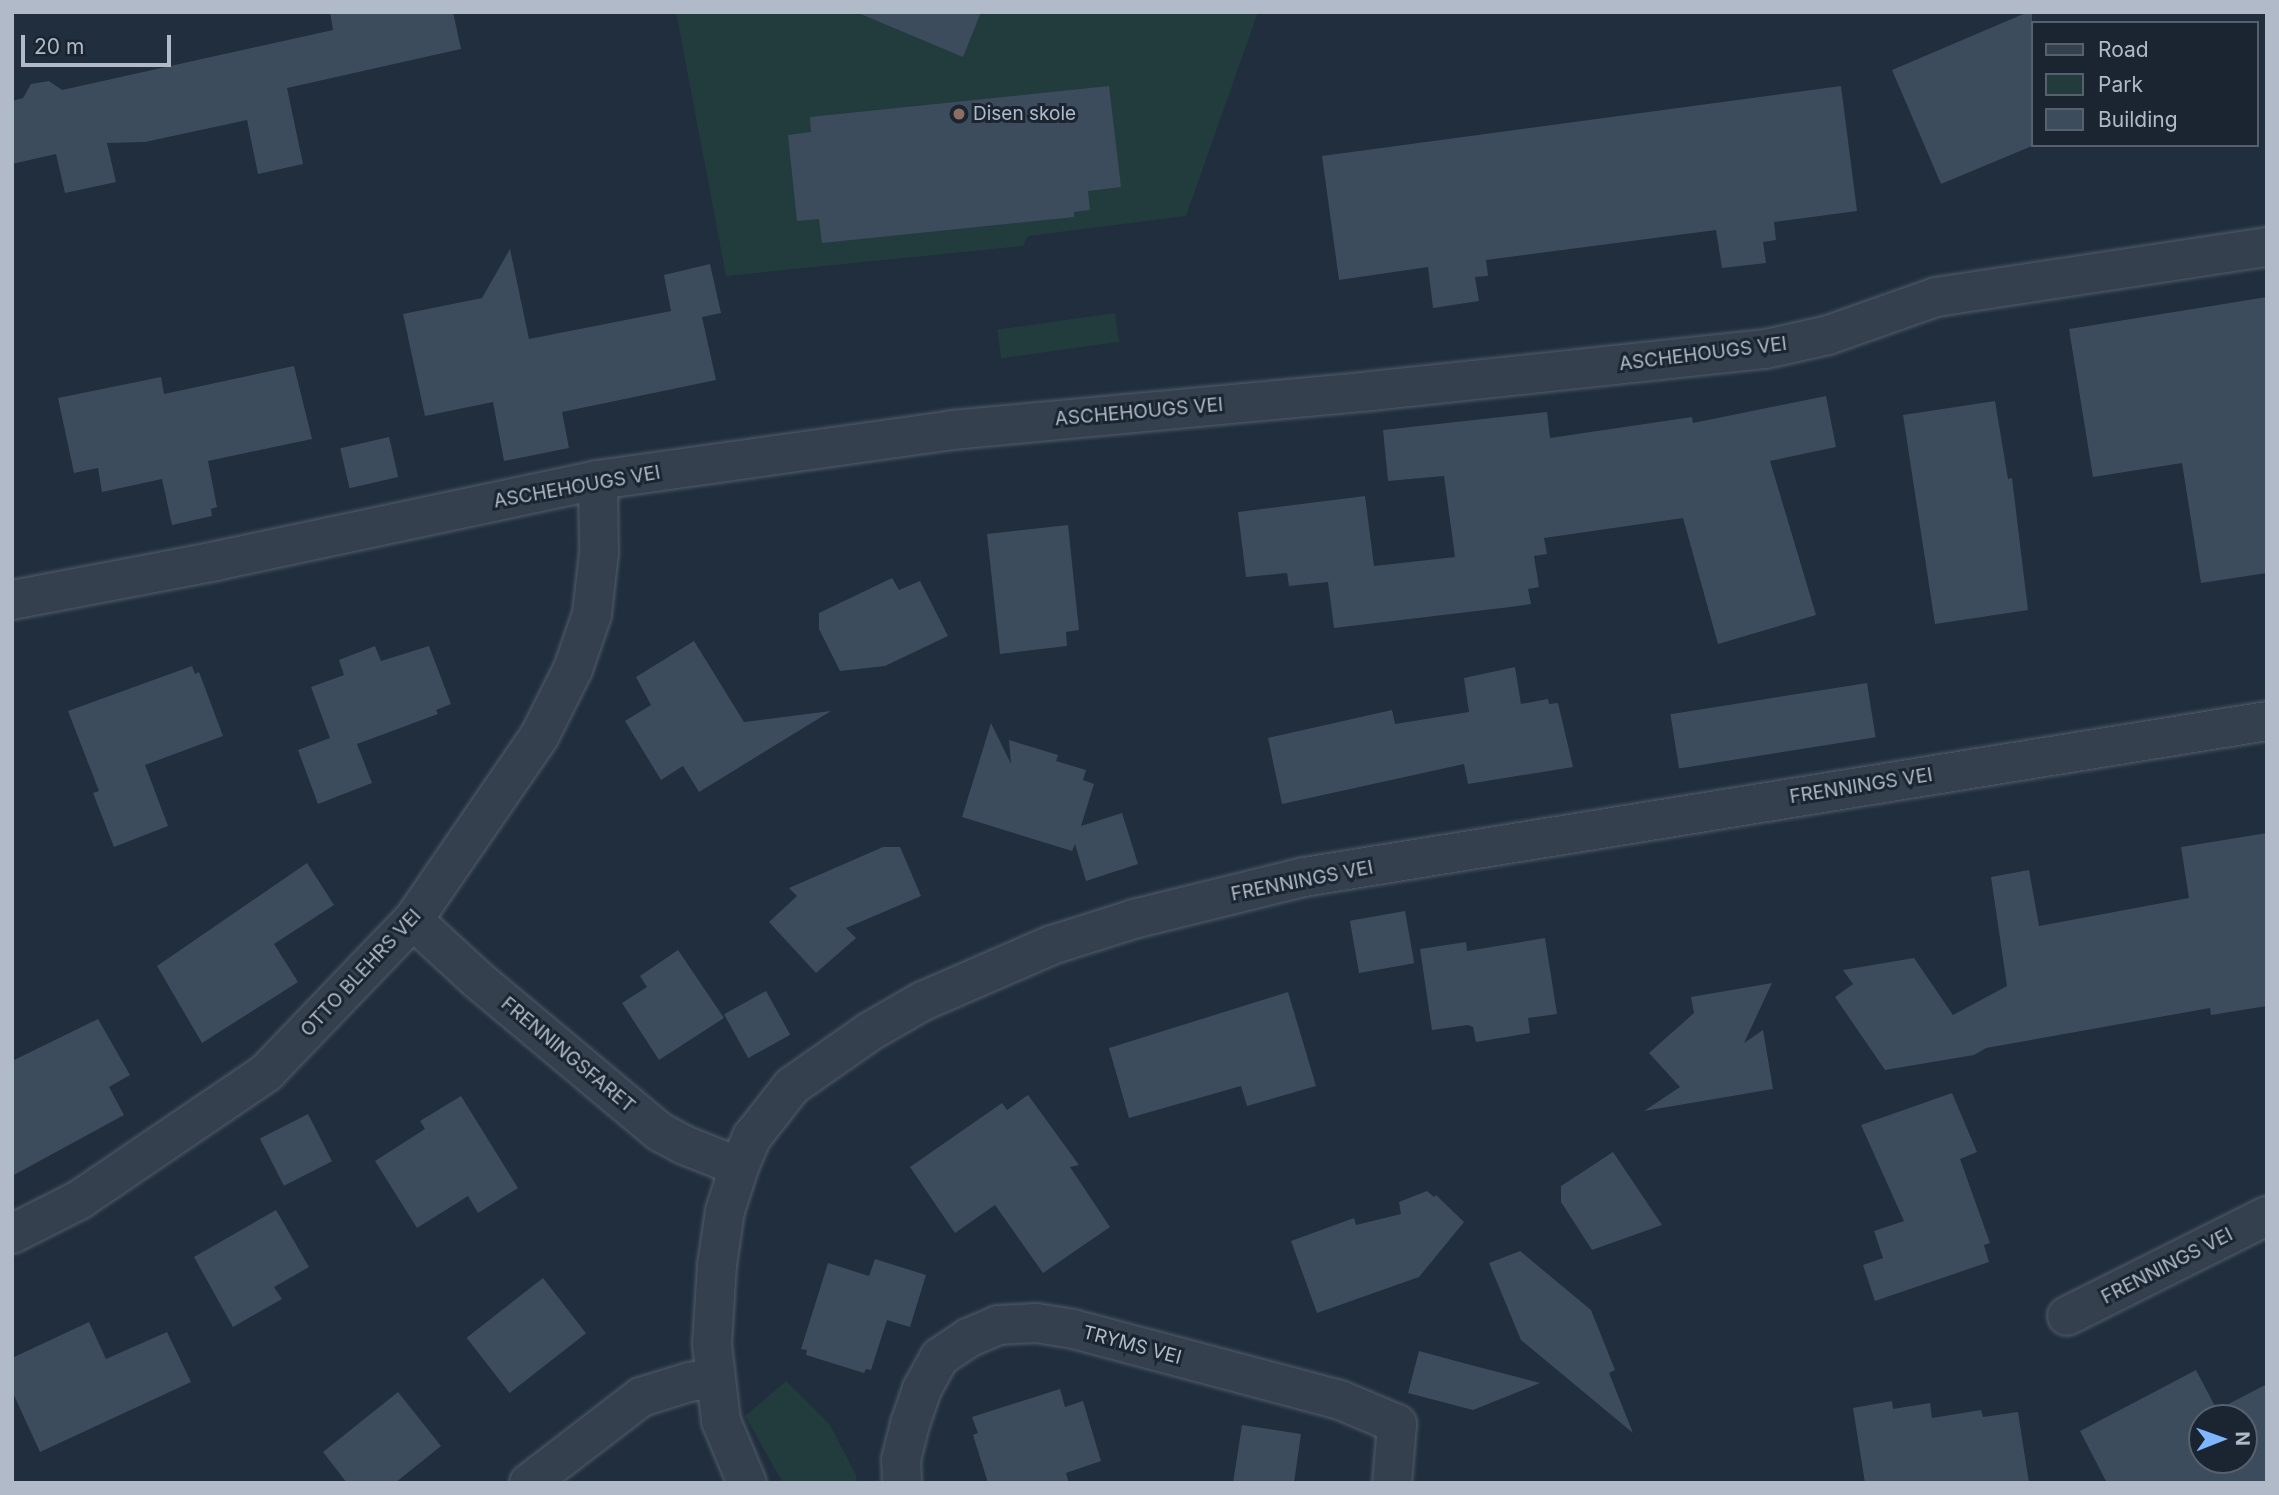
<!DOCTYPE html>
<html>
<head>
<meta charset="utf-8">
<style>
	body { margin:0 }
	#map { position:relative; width:2279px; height:1495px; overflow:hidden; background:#202e3d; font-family:Inter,sans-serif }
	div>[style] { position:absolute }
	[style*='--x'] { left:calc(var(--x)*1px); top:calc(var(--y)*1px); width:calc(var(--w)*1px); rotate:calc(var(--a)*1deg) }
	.green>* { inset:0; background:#223c3e; transform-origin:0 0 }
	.building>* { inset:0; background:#3c4c5d; transform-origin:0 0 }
	.roads { filter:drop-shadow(0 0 2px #535d6b) drop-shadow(0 0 2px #535d6b) }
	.minor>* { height:38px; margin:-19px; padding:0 19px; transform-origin:19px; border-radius:19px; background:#34404d }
	.dots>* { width:19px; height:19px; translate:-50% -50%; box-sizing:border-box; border:4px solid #1a2531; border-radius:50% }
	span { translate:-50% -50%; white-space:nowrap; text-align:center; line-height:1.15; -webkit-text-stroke:6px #1a2531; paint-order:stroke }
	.poi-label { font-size:19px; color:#b0bac9 }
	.left { translate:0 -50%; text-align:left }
	.street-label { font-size:19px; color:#b0bac9 }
	.frame { position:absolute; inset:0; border:14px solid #b0bac9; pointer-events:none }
	.legend { position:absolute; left:2031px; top:21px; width:228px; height:126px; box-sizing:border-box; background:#1a2531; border:2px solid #56616e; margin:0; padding:9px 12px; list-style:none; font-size:21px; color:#b0bac9 }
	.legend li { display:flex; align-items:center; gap:14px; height:35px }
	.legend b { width:35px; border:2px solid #56616e }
	.north { position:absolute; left:2188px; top:1404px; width:70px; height:70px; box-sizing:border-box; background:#1a2531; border:2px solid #56616e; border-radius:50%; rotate:89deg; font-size:19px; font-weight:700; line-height:28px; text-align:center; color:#b0bac9 }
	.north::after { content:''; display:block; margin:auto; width:24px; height:32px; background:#7eb6ff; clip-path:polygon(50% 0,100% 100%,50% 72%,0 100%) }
	.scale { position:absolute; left:21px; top:35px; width:150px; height:32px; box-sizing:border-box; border:4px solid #b0bac9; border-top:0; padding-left:9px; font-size:21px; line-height:24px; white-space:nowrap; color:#b0bac9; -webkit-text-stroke:5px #1a2531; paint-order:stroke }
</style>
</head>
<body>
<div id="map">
	<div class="green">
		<div style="clip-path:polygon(676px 12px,1258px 12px,1186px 216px,1028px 236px,1023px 246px,726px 276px)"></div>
		<div style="left:1115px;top:313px;width:29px;height:119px;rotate:82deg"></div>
		<div style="clip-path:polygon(786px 1381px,830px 1425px,856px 1475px,857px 1483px,783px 1483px,745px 1416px)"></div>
	</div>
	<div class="building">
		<div style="clip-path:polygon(330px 12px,453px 12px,461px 49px,287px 88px,303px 164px,258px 174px,247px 120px,145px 142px,107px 143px,116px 182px,65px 193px,56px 154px,12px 164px,12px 101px,23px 98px,31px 84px,49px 81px,62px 90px,333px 30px)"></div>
		<div style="clip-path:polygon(856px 12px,981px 12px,963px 57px)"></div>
		<div style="clip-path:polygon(2028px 12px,2032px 12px,2032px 146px,1941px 184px,1892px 70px)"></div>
		<div style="clip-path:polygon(1109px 86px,1121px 187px,1088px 191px,1090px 210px,1074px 212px,1074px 217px,822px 243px,819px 219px,797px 221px,788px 135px,811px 132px,810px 117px)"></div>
		<div style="clip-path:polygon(1841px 86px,1857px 211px,1774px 222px,1776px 240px,1763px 242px,1766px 263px,1722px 268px,1716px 230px,1486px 260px,1488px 276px,1475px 277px,1479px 301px,1433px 308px,1428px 267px,1339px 280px,1322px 156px)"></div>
		<div style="clip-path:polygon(510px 249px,529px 339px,671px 311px,664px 275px,710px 264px,721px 313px,702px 317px,716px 380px,562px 412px,569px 448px,504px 461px,493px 402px,425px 416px,403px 314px,482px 298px)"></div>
		<div style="clip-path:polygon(2267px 297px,2267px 573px,2201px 583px,2182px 463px,2093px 477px,2069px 329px)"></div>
		<div style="clip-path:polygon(294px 366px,312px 439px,208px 461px,217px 507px,211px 509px,212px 516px,172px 525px,162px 479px,102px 492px,98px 468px,74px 473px,58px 398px,161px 377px,164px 394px)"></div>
		<div style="clip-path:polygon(1826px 396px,1836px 447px,1770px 461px,1816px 615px,1718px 644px,1683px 518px,1544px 538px,1547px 554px,1534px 556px,1539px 587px,1528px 589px,1531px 604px,1510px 607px,1334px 628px,1328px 582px,1289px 586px,1287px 573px,1246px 577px,1238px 512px,1365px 496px,1374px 566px,1455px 557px,1444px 476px,1388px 481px,1383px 430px,1547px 412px,1550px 438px,1692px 417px,1693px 423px)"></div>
		<div style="clip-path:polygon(1995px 401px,2008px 479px,2012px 478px,2028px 610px,1935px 624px,1903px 415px)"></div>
		<div style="left:389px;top:437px;width:41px;height:50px;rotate:77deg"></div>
		<div style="clip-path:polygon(1068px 525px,1079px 630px,1066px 632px,1067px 646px,1000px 654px,987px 534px)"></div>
		<div style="clip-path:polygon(892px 578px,899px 590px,920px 581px,948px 636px,885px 666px,840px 671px,819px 629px,819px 613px)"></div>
		<div style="clip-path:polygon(694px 641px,744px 722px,831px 711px,699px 792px,683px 766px,661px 780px,625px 721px,651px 705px,636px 677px)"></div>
		<div style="clip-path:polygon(375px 646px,381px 661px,429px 646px,451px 704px,436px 710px,438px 714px,357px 744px,372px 783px,318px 804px,298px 750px,330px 738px,311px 687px,344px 675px,339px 660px)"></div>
		<div style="clip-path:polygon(192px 666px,195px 674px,199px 672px,223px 736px,145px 765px,168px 826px,114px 847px,93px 793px,99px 791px,68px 711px)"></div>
		<div style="clip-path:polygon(1515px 667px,1521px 704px,1548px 699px,1549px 704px,1558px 703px,1573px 767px,1468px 784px,1464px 764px,1282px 804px,1268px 738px,1392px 710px,1395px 724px,1469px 712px,1464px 678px)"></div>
		<div style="left:1867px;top:683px;width:55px;height:199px;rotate:81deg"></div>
		<div style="clip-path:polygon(991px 723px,1011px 764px,1009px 740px,1058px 755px,1056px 761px,1086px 770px,1083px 780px,1094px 784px,1081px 826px,1122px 813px,1138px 864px,1086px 881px,1075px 844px,1072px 851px,962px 817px)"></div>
		<div style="clip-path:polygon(2267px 833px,2267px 1006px,2211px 1015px,2210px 1008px,1986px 1048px,1974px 1055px,1885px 1070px,1835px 997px,1853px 984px,1843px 970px,1914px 958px,1953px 1015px,2007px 986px,1991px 877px,2029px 870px,2039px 926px,2189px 898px,2181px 847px)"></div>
		<div style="clip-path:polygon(883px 847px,900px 847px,921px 896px,846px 928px,856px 938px,816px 973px,769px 922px,797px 896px,789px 888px)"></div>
		<div style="clip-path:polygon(307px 863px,334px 905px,274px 944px,298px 982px,202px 1043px,157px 966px)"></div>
		<div style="left:1405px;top:911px;width:53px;height:56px;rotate:80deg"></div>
		<div style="clip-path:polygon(1545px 938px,1557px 1014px,1528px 1018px,1530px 1033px,1476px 1042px,1473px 1027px,1468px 1025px,1432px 1030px,1420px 949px,1466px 942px,1467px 951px)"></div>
		<div style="clip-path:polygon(678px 950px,724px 1018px,659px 1060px,622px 1003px,647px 987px,640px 976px)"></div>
		<div style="clip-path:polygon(1772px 983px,1744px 1043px,1763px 1030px,1773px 1089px,1644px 1111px,1680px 1087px,1649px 1053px,1694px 1013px,1691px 997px)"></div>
		<div style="left:766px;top:991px;width:50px;height:48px;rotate:61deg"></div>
		<div style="clip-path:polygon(1288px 992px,1316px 1086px,1247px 1106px,1241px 1086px,1129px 1118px,1109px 1048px)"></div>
		<div style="clip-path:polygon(98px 1019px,130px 1075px,109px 1087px,124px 1115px,12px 1176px,12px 1061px)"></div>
		<div style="clip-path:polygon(1952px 1093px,1977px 1152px,1960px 1159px,1990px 1243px,1984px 1245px,1989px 1262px,1875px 1301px,1863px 1265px,1883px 1258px,1874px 1231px,1904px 1221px,1861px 1125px)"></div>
		<div style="clip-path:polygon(1028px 1095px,1079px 1165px,1070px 1167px,1110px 1227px,1043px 1273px,995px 1205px,955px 1233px,910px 1167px,1002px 1103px,1007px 1110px)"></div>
		<div style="clip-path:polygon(461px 1096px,518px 1188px,478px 1213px,468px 1196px,417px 1228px,375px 1161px,425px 1129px,420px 1121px)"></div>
		<div style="left:308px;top:1114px;width:53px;height:54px;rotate:63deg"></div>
		<div style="clip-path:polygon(1613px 1152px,1662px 1225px,1592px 1250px,1561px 1202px,1561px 1186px)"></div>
		<div style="clip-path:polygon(1427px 1191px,1434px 1197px,1436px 1195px,1464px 1222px,1419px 1277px,1317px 1313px,1291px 1241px,1354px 1218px,1356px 1225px,1401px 1214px,1399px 1202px)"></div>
		<div style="clip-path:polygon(276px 1210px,309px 1267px,274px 1287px,282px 1299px,233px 1327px,194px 1257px)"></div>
		<div style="clip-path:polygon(1520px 1251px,1591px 1310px,1615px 1370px,1609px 1373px,1633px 1433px,1521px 1340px,1489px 1263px)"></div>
		<div style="clip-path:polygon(875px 1259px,926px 1275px,910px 1327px,887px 1320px,871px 1370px,866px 1369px,864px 1373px,806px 1355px,807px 1350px,801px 1349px,828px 1263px,869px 1276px)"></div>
		<div style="left:543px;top:1278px;width:70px;height:97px;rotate:52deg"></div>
		<div style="clip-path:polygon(89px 1322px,106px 1359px,167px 1332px,191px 1382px,40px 1452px,12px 1391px,12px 1358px)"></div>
		<div style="clip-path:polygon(1419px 1351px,1467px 1364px,1540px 1383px,1473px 1410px,1408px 1393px)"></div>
		<div style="clip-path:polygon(evenodd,2196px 1370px,2217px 1410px,2267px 1384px,2267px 1483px,2107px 1483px,2080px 1431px,2196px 1370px,2202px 1418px,2244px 1418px,2244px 1460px,2202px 1460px,2202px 1418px)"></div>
		<div style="clip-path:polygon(1060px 1389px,1065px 1407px,1083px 1401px,1101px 1461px,1066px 1473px,1069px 1483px,988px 1483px,973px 1435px,978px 1433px,972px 1417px)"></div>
		<div style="clip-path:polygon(398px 1392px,441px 1446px,395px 1483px,347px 1483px,323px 1452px)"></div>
		<div style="clip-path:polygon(1892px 1401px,1893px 1409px,1930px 1403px,1932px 1418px,1981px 1410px,1983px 1417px,2018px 1412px,2029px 1483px,1865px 1483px,1853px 1408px)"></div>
		<div style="clip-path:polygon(1242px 1425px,1301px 1434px,1294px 1483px,1233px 1483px)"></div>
	</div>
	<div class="roads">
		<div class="minor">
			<div style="--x:12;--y:600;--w:208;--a:-10.8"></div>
			<div style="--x:216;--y:561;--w:390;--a:-12"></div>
			<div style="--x:598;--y:480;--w:358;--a:-8"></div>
			<div style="--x:952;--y:430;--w:421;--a:-5.3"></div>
			<div style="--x:1371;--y:391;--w:397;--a:-6.1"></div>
			<div style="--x:1766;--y:349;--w:64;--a:-12.7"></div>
			<div style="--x:1828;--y:335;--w:114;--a:-19.4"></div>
			<div style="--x:1936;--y:297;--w:335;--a:-8.6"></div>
			<div style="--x:413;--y:920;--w:88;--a:42.7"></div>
			<div style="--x:478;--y:980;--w:237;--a:39.9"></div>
			<div style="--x:660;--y:1132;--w:27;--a:28"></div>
			<div style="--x:684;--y:1145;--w:59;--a:21.8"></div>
			<div style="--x:12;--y:1234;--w:75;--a:-26.9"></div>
			<div style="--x:79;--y:1200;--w:227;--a:-34.2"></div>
			<div style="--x:267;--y:1072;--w:211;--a:-46.2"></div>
			<div style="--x:413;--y:920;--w:222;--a:-55.5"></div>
			<div style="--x:539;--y:737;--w:76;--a:-63.4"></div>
			<div style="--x:573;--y:669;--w:58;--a:-70.9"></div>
			<div style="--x:592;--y:614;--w:61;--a:-83.5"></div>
			<div style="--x:599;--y:553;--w:73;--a:-90.8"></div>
			<div style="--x:2067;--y:1316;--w:224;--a:-26.6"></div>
			<div style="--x:529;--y:1483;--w:141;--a:-37.5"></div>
			<div style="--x:641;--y:1397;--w:50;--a:-17.4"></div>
			<div style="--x:689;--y:1382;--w:25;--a:-9"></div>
			<div style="--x:747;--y:1483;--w:67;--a:-112.8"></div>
			<div style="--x:721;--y:1421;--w:78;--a:-96.7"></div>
			<div style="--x:712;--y:1344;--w:79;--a:-86.4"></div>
			<div style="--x:717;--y:1265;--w:55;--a:-81.6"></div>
			<div style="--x:725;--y:1211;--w:46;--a:-72.3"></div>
			<div style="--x:739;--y:1167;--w:33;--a:-67"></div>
			<div style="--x:752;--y:1137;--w:65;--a:-51.9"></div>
			<div style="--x:792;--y:1086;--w:94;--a:-35"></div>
			<div style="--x:869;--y:1032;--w:62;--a:-29.9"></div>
			<div style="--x:923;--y:1001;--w:141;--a:-23.5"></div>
			<div style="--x:1052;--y:945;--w:86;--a:-17.6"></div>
			<div style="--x:1134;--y:919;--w:175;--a:-13.9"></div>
			<div style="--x:1304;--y:877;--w:976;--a:-9.2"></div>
			<div style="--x:902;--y:1483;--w:23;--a:-92"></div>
			<div style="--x:901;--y:1460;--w:37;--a:-76"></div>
			<div style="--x:910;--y:1424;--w:37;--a:-71"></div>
			<div style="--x:922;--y:1389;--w:37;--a:-61"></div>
			<div style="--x:940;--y:1357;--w:34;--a:-34"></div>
			<div style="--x:968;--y:1338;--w:33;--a:-23"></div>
			<div style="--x:998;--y:1325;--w:38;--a:-3"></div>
			<div style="--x:1036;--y:1323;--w:37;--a:9"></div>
			<div style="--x:1073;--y:1329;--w:276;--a:14.9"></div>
			<div style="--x:1340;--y:1400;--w:62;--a:22.8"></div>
			<div style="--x:1397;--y:1424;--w:59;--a:94.8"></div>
		</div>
	</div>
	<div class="dots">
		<div style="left:959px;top:114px;background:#8d6e63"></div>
	</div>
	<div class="poi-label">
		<span class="left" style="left:973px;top:114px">Disen skole</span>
	</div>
	<div class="street-label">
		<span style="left:1703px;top:354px;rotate:-7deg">ASCHEHOUGS VEI</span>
		<span style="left:1139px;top:412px;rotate:-5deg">ASCHEHOUGS VEI</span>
		<span style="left:577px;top:487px;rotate:-10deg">ASCHEHOUGS VEI</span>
		<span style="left:1861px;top:786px;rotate:-9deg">FRENNINGS VEI</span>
		<span style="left:1302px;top:881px;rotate:-11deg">FRENNINGS VEI</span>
		<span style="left:361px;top:973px;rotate:-47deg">OTTO BLEHRS VEI</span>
		<span style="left:568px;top:1055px;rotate:40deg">FRENNINGSFARET</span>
		<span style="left:2167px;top:1266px;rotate:-27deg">FRENNINGS VEI</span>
		<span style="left:1132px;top:1345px;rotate:15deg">TRYMS VEI</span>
	</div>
	<div class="frame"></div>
	<ul class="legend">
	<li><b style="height:9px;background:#34404d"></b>Road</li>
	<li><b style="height:19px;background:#223c3e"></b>Park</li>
	<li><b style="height:19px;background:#3c4c5d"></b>Building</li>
	</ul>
	<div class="north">N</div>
	<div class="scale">20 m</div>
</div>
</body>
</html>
